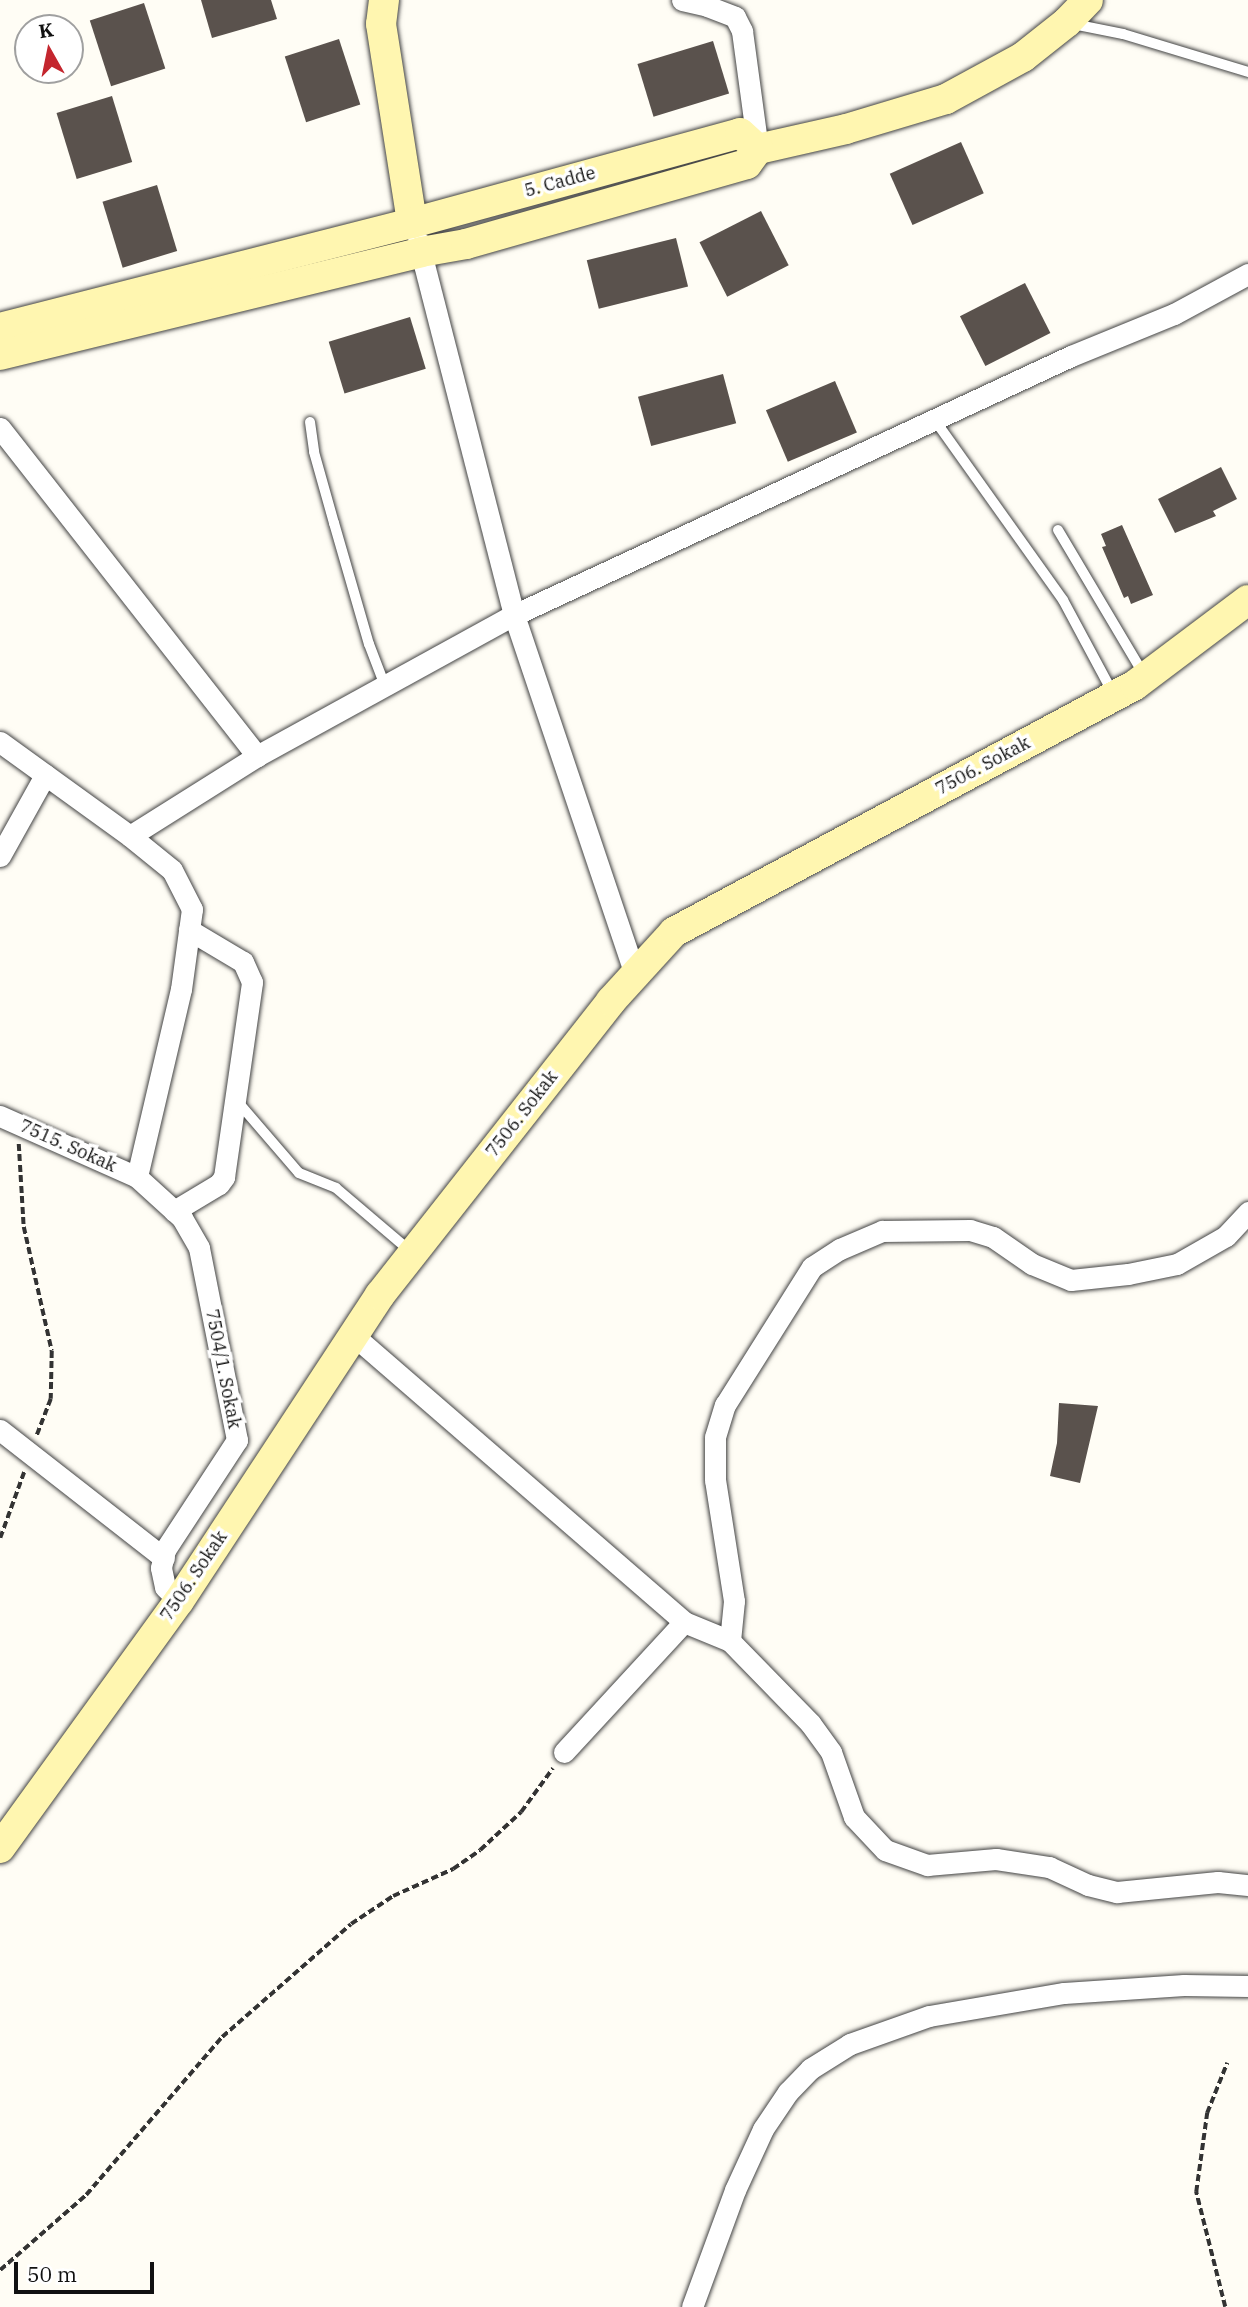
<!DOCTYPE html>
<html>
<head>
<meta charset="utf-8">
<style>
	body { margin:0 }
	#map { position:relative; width:1248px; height:2307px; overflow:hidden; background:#fffdf5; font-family:"IBM Plex Serif",serif }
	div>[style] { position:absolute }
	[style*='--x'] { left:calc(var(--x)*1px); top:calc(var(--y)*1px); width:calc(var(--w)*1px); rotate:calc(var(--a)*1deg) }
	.building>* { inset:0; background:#5a524d; transform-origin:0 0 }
	.path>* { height:3.5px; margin-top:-1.75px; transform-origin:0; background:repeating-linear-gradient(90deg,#333 0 7px,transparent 0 10.5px) }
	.roads { filter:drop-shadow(0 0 2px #444) drop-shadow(0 0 2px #444) }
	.lane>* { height:10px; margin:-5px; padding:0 5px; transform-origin:5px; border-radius:5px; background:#fff }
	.street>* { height:21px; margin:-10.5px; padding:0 10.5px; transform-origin:10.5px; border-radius:10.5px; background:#fff }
	.secondary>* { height:30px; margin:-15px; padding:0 15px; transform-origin:15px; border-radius:15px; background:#fff6b0 }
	span { translate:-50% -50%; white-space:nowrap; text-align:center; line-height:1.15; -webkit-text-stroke:7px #fff; paint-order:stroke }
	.street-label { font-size:18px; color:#111 }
	.north { position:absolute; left:14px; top:14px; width:70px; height:70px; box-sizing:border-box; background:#fff; border:2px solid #a0a0a0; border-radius:50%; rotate:351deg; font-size:19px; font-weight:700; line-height:28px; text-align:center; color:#111 }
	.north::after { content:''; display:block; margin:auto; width:24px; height:32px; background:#c4262e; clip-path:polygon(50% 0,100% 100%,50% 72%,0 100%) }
	.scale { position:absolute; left:14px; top:2262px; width:140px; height:32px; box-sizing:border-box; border:4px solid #111; border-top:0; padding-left:9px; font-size:21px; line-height:24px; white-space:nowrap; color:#111; -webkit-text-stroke:5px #fff; paint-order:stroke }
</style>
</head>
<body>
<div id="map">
	<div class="building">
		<div style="clip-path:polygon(201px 0,271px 0,277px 19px,212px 38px)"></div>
		<div style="left:144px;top:3px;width:69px;height:57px;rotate:72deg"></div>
		<div style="left:339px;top:39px;width:69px;height:57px;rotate:72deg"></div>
		<div style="left:713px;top:41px;width:55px;height:79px;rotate:73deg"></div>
		<div style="left:112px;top:96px;width:69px;height:58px;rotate:73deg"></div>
		<div style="left:961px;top:142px;width:56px;height:78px;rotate:66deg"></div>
		<div style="left:157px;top:185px;width:69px;height:57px;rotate:73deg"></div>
		<div style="left:761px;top:211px;width:61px;height:69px;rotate:63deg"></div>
		<div style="left:676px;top:238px;width:50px;height:92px;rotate:76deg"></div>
		<div style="left:1025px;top:283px;width:56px;height:73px;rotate:63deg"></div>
		<div style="left:410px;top:317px;width:54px;height:85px;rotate:73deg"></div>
		<div style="left:723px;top:374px;width:51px;height:88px;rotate:75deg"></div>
		<div style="left:835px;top:381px;width:56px;height:75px;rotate:67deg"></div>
		<div style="clip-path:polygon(1221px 467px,1237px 499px,1213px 511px,1216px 516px,1175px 533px,1158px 499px)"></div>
		<div style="clip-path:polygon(1122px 525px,1153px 595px,1131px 604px,1128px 596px,1124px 598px,1102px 547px,1106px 546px,1101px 534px)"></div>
		<div style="clip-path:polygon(1059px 1403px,1098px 1406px,1080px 1483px,1050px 1476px,1057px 1443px)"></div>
	</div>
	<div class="path">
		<div style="--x:19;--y:1144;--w:83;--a:86.6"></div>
		<div style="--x:24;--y:1227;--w:127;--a:77.3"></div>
		<div style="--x:52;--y:1351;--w:48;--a:91.2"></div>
		<div style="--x:51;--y:1399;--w:39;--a:111"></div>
		<div style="--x:0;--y:1538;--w:70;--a:-70"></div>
		<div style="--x:0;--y:2270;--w:114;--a:-41.1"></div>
		<div style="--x:86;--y:2195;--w:208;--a:-49.3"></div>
		<div style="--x:222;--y:2037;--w:171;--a:-41.2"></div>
		<div style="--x:351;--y:1924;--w:50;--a:-33.7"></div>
		<div style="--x:393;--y:1896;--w:66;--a:-24.2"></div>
		<div style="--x:453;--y:1869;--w:33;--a:-35"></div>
		<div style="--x:480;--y:1850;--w:56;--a:-42.8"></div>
		<div style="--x:521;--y:1812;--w:54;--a:-54"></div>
		<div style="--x:1225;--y:2307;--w:119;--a:-104.2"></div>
		<div style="--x:1196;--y:2192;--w:80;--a:-82.1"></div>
		<div style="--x:1207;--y:2113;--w:54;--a:-68.2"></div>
	</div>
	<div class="roads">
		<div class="lane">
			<div style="--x:1073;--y:24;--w:51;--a:11.3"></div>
			<div style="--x:1123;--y:34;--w:131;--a:16.9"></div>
			<div style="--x:934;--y:419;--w:222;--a:54.5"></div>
			<div style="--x:1063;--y:600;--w:108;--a:61.8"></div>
			<div style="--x:310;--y:422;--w:30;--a:82"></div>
			<div style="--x:314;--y:452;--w:74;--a:74.3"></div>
			<div style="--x:334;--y:523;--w:126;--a:73.9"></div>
			<div style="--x:369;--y:644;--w:45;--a:69.1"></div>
			<div style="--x:1058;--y:530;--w:169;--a:59.3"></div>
			<div style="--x:237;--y:1101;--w:95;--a:49.3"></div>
			<div style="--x:299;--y:1173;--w:40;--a:22"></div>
			<div style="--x:336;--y:1188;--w:97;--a:40.4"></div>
		</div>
		<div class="street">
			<div style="--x:682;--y:0;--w:26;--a:13"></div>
			<div style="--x:707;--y:6;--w:30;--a:21"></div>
			<div style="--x:735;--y:17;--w:16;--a:63"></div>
			<div style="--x:742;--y:31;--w:119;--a:82.3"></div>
			<div style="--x:418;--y:241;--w:386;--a:75.6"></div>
			<div style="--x:514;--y:615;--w:379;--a:71.4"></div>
			<div style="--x:0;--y:428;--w:417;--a:51.9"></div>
			<div style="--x:0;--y:742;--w:160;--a:35.9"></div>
			<div style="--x:130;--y:836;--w:54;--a:39"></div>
			<div style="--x:172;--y:870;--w:44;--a:62.9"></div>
			<div style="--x:192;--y:909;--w:81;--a:97.8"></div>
			<div style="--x:181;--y:989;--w:193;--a:103.2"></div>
			<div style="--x:130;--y:836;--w:150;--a:-32.2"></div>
			<div style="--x:257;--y:756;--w:293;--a:-28.8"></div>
			<div style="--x:514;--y:615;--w:614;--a:-24.94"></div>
			<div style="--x:1071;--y:356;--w:111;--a:-22.2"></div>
			<div style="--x:1174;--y:314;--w:84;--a:-28.4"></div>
			<div style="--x:0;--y:856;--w:93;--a:-60.9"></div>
			<div style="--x:0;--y:1116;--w:150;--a:24"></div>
			<div style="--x:137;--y:1177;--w:61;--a:42.3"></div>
			<div style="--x:182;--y:1218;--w:34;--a:60"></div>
			<div style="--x:199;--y:1248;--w:196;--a:78.8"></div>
			<div style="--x:237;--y:1440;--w:131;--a:123.2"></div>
			<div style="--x:165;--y:1550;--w:18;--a:103"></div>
			<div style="--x:161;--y:1568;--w:19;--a:78"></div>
			<div style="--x:165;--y:1587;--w:20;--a:45"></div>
			<div style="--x:174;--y:1211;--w:52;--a:-31"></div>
			<div style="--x:219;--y:1184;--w:9;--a:-54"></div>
			<div style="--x:224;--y:1177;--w:197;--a:-81.8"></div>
			<div style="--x:252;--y:982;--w:22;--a:-114"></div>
			<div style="--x:243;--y:962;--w:63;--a:-149.3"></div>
			<div style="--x:353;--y:1335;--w:438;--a:40.9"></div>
			<div style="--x:684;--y:1622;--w:50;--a:22.4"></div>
			<div style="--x:730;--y:1641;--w:115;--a:45.7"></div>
			<div style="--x:810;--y:1723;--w:36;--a:54"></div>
			<div style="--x:831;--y:1752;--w:69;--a:70.5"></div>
			<div style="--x:854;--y:1817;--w:45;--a:46.8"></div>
			<div style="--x:885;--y:1850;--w:45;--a:19.7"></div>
			<div style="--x:927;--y:1865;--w:69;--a:-5"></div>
			<div style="--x:996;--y:1859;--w:54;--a:8.6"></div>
			<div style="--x:1049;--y:1867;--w:43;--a:24.8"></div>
			<div style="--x:1088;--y:1885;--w:30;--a:14"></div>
			<div style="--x:1117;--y:1892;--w:101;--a:-5.7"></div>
			<div style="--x:1218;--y:1882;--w:30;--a:6"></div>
			<div style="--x:0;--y:1430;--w:208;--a:38"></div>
			<div style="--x:730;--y:1641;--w:40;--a:-84.3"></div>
			<div style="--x:734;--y:1601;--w:122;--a:-98.9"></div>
			<div style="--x:715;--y:1480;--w:43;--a:-90"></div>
			<div style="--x:715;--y:1437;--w:34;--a:-73"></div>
			<div style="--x:725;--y:1405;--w:163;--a:-57.8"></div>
			<div style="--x:812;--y:1267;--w:33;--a:-33"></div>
			<div style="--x:840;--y:1249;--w:46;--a:-23.2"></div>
			<div style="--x:882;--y:1231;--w:88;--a:-0.7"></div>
			<div style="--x:970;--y:1230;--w:24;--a:17"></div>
			<div style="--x:993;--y:1237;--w:47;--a:34.7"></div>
			<div style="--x:1032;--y:1264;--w:42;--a:22.3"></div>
			<div style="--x:1071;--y:1280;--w:57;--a:-6"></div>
			<div style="--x:1128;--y:1274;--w:50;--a:-11.5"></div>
			<div style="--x:1177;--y:1264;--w:56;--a:-29.7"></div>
			<div style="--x:1226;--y:1236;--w:33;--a:-47"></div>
			<div style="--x:564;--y:1752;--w:177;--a:-47.3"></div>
			<div style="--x:692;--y:2307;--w:125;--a:-69.8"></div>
			<div style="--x:735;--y:2190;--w:67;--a:-65.3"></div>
			<div style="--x:763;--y:2129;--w:45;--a:-56"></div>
			<div style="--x:788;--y:2092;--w:32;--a:-46"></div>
			<div style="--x:810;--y:2069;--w:47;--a:-32"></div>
			<div style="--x:850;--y:2044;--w:84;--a:-19.5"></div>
			<div style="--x:929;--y:2016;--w:137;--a:-9.7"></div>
			<div style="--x:1064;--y:1993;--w:120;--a:-3.8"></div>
			<div style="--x:1184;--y:1985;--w:64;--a:0.9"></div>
		</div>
		<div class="secondary">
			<div style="--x:384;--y:0;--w:24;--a:97"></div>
			<div style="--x:381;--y:24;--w:201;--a:81.1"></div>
			<div style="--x:758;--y:149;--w:90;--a:-12.8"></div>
			<div style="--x:846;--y:129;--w:104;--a:-16.7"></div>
			<div style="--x:946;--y:99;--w:88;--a:-28.6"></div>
			<div style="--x:1023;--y:57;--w:56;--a:-38.5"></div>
			<div style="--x:1067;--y:22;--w:30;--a:-46"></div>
			<div style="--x:0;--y:328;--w:425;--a:-14.3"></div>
			<div style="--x:412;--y:223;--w:340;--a:-15.3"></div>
			<div style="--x:740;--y:133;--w:24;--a:42"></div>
			<div style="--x:0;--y:355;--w:433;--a:-13.7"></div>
			<div style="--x:421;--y:252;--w:46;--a:-10.1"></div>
			<div style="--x:466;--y:244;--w:292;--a:-15.9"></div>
			<div style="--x:747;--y:164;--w:19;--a:-54"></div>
			<div style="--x:0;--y:1848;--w:305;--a:-54.1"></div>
			<div style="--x:179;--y:1601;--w:366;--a:-56.7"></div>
			<div style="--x:380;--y:1295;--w:374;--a:-51.8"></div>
			<div style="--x:611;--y:1001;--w:93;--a:-47.6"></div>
			<div style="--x:674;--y:932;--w:523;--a:-28.18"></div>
			<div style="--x:1135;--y:685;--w:141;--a:-37"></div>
		</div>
	</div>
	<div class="street-label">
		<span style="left:560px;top:182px;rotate:-15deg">5. Cadde</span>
		<span style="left:983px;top:766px;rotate:-28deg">7506. Sokak</span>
		<span style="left:522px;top:1114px;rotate:-52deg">7506. Sokak</span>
		<span style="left:68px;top:1146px;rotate:24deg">7515. Sokak</span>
		<span style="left:223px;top:1369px;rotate:79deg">7504/1. Sokak</span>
		<span style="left:194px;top:1576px;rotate:-56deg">7506. Sokak</span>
	</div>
	<div class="north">K</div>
	<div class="scale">50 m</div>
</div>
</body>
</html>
